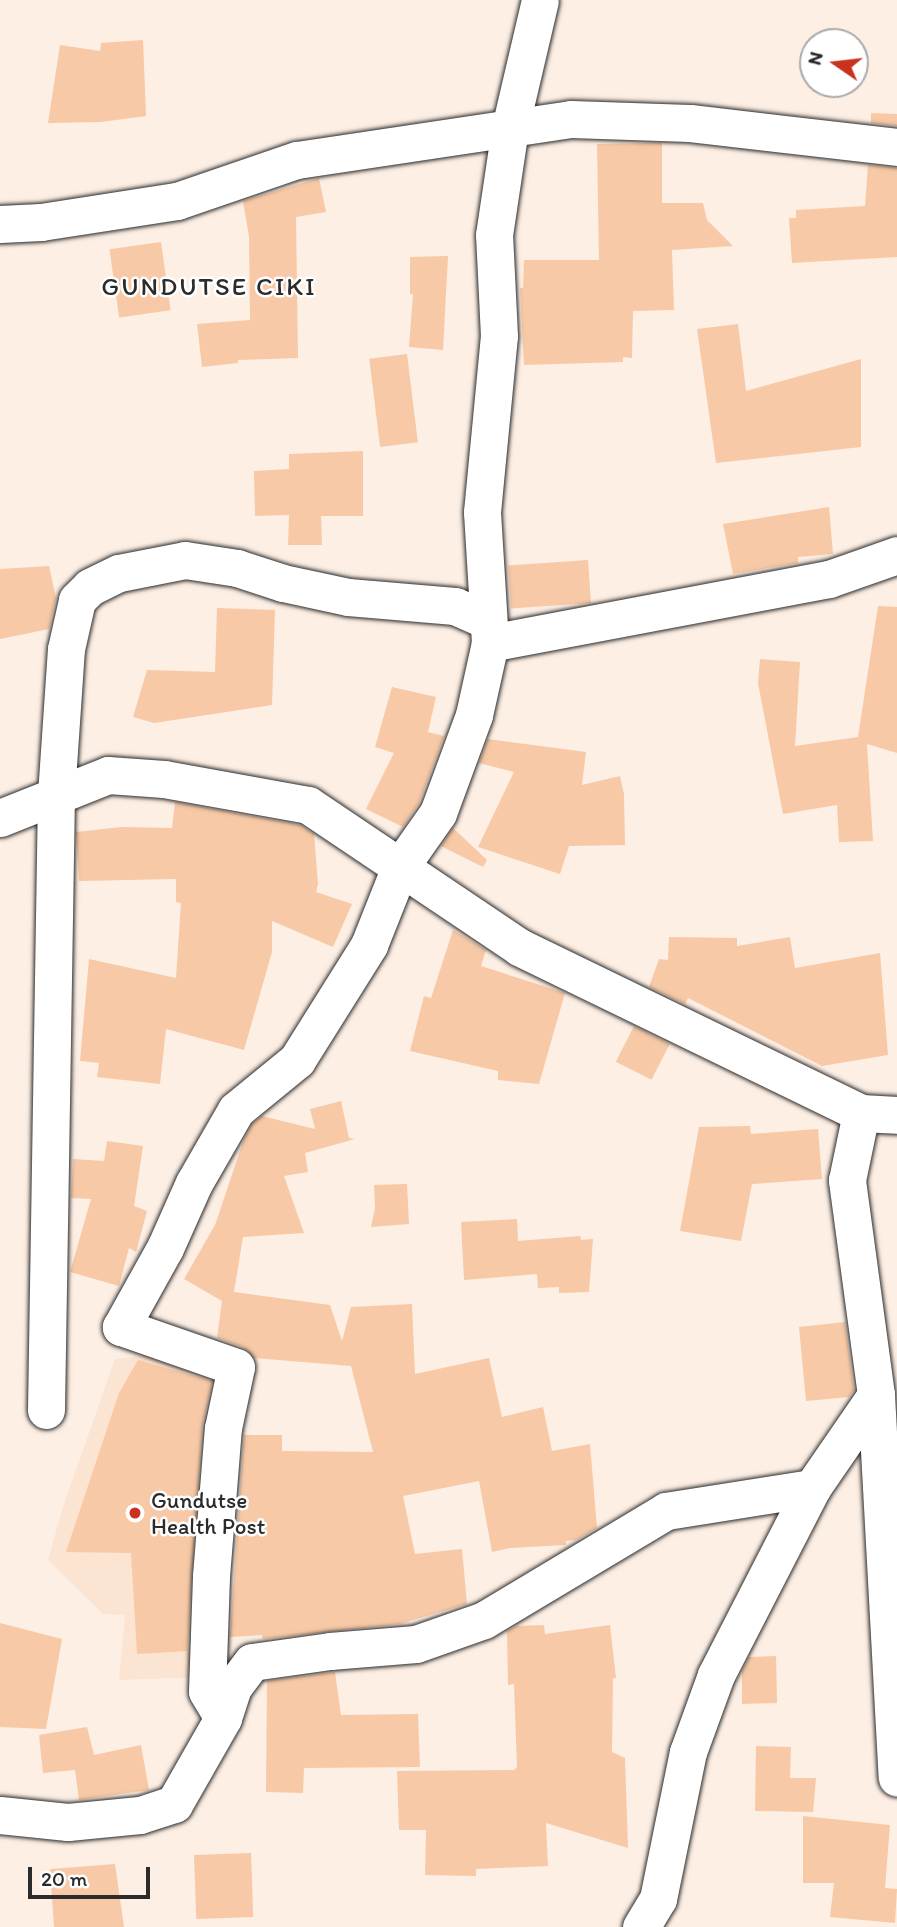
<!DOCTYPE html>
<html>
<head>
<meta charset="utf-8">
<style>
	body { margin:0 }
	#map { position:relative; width:897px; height:1927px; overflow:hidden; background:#fdefe4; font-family:Itim,sans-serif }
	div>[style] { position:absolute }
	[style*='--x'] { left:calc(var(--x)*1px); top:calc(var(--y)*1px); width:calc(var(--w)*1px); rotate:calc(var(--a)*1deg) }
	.built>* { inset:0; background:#fbe4d1 }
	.building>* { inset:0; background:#f7c9a6; transform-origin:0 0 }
	.roads { filter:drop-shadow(0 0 2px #2b2b2b) drop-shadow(0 0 2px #2b2b2b) }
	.street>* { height:37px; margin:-18.5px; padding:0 18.5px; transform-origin:18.5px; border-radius:18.5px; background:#fff }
	.dots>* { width:19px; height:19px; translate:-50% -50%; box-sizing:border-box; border:4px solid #fff; border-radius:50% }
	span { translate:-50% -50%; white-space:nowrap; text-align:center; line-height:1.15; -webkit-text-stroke:5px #fff; paint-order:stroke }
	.poi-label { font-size:23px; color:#2b2b2b }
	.left { translate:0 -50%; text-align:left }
	.quarter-label { font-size:26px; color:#2b2b2b; letter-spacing:2px }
	.north { position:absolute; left:799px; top:28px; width:70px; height:70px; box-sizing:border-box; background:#fff; border:2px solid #aaa; border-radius:50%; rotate:284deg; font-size:19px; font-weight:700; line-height:28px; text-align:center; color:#2b2b2b }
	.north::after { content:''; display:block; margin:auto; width:24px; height:32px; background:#c8321e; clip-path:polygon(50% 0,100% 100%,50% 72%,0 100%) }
	.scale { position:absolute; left:28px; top:1867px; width:122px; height:32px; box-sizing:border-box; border:4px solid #2b2b2b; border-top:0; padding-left:9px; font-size:21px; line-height:24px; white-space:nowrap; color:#2b2b2b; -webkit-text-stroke:5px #fff; paint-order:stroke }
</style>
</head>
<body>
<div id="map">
	<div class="built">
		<div style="clip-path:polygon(152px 1355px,228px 1374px,200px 1677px,119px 1680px,125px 1615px,103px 1614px,48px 1560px,63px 1507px,115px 1359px)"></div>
	</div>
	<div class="building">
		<div style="clip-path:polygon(143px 40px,146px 116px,101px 122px,48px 123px,60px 45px,100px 51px,101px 43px)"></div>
		<div style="clip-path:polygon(871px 113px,897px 114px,897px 126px,871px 123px)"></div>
		<div style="clip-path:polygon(662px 143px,662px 203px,703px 203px,707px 220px,733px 246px,672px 250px,674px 310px,633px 311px,632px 358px,623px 357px,623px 362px,524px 365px,520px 288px,523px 288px,524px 260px,599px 260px,597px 144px)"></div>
		<div style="clip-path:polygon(868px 165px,897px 168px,897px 257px,792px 263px,789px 218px,796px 218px,796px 210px,865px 206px)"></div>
		<div style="clip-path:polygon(319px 178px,326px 212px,296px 217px,298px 358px,238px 360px,238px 363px,202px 367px,197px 324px,250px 320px,249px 237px,243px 201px)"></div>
		<div style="left:161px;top:242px;width:69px;height:52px;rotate:82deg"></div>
		<div style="clip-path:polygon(448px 256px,443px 350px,409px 347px,413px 294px,410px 294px,410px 257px)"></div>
		<div style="clip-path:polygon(738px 324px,746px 391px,861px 359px,861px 447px,716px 463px,697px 329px)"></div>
		<div style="left:407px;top:354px;width:89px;height:38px;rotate:83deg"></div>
		<div style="clip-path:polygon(363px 451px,363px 516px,321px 516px,322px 545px,288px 545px,289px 515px,255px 516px,254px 471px,289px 469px,289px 454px)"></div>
		<div style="clip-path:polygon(829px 507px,833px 554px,798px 557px,798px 563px,733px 574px,723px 524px)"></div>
		<div style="left:588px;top:560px;width:43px;height:80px;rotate:86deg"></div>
		<div style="clip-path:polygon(49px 566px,56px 598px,49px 629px,0 639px,0 569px)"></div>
		<div style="clip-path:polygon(878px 606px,897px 607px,897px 753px,867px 744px,873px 841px,839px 842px,837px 805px,783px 814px,758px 683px,760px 659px,800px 662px,795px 746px,858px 737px)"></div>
		<div style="clip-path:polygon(217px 608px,275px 610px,272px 705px,154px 723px,133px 717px,147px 670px,215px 672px)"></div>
		<div style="clip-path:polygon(392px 687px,436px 697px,428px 732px,444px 736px,419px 803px,403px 827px,366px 809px,394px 753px,375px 747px)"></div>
		<div style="clip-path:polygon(488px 739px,586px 752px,582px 785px,620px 776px,624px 794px,625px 845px,569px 846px,560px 874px,478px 847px,514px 772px,479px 763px)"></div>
		<div style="clip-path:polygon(175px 802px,300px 825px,314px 834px,318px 884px,316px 892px,352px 904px,333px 947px,272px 921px,272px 952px,244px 1050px,166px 1029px,160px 1084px,97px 1077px,99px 1063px,80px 1061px,89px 959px,176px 978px,181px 903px,176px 902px,176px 879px,79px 881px,76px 832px,122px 827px,172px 828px)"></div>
		<div style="clip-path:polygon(453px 828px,487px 860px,483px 867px,441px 846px)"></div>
		<div style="clip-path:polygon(453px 930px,486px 950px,481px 966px,565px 993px,539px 1084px,498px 1080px,498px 1071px,410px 1051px,424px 996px,431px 998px)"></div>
		<div style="clip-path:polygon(669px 937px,737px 938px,737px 946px,790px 937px,795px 968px,880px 953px,888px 1055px,822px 1066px,688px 998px,685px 1004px,649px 987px,659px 959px,668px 960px)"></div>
		<div style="left:634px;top:1026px;width:40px;height:40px;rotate:27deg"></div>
		<div style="clip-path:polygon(341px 1101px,349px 1138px,355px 1139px,305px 1153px,308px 1172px,284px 1176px,304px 1233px,243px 1237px,234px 1292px,330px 1305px,342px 1341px,351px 1307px,412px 1304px,415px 1374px,489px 1358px,502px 1417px,543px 1407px,552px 1451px,590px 1444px,597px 1528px,576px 1540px,566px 1541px,566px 1545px,510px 1548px,492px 1552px,479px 1481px,403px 1496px,415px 1554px,462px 1549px,467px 1604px,400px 1624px,263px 1639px,262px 1635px,230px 1637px,244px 1435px,282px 1435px,282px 1451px,373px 1452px,351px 1366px,254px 1358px,243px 1347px,217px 1338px,222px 1301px,184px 1279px,215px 1225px,244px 1139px,252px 1124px,262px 1116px,315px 1129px,310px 1109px)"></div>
		<div style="clip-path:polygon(750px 1126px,751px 1134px,818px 1129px,822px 1179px,752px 1184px,741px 1241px,680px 1231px,699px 1127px)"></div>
		<div style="clip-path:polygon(107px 1141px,143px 1146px,134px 1206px,147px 1211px,136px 1252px,129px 1248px,119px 1286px,70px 1272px,91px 1199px,71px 1198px,73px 1159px,104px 1161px)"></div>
		<div style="clip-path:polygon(407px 1184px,409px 1224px,371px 1227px,375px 1208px,374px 1185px)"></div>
		<div style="clip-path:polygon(517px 1219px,518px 1241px,580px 1236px,581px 1240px,593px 1239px,589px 1292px,559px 1293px,559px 1287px,538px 1288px,537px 1274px,464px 1280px,461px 1222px)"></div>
		<div style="clip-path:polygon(845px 1322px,854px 1390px,849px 1397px,806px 1401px,799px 1327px)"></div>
		<div style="clip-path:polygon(138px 1360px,212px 1381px,202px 1426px,187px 1651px,137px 1654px,131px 1553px,66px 1552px,119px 1393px)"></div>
		<div style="clip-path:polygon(0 1623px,62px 1639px,46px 1729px,0 1727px)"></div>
		<div style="clip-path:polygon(544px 1625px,545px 1634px,610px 1625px,616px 1678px,613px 1678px,612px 1752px,625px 1758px,628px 1848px,546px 1823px,548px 1866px,476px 1869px,476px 1876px,425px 1875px,426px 1830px,399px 1830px,397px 1771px,514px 1770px,517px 1767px,514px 1684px,508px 1685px,507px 1631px,516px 1626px)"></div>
		<div style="clip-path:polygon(776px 1656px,777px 1703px,742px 1704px,742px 1671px,749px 1657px)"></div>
		<div style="clip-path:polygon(335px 1672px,341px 1715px,418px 1714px,420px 1767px,304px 1768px,303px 1793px,266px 1792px,267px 1681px)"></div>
		<div style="clip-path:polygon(87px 1727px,94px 1755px,141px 1745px,149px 1790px,79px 1800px,75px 1770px,43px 1773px,39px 1735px)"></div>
		<div style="clip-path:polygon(756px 1746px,791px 1747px,790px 1778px,816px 1778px,813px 1812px,755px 1811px)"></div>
		<div style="clip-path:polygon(803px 1816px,890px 1825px,885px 1888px,897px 1889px,895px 1923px,830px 1917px,834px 1883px,803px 1883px)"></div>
		<div style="left:251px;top:1853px;width:64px;height:57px;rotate:88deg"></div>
		<div style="clip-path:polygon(115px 1864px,124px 1927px,54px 1927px,50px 1869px)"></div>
	</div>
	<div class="roads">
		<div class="street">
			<div style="--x:0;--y:224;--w:41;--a:-2.8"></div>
			<div style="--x:41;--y:222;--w:138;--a:-8.8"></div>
			<div style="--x:177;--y:201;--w:127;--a:-18.9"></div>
			<div style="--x:297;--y:160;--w:277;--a:-8.5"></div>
			<div style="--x:571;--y:119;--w:119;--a:1.9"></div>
			<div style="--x:690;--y:123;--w:208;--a:6.6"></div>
			<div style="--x:490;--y:643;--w:345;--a:-10.7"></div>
			<div style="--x:829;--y:579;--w:72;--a:-19.4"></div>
			<div style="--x:0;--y:818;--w:116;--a:-21.7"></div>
			<div style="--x:108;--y:775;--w:56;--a:4.1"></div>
			<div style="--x:164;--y:779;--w:146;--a:10.2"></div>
			<div style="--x:308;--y:805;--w:254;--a:33.9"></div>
			<div style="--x:519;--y:947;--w:380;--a:25.9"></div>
			<div style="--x:861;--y:1113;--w:36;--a:3"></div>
			<div style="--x:876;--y:1395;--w:383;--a:86.9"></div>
			<div style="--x:46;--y:1410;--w:615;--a:-89.07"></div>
			<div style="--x:56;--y:795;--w:146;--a:-86.1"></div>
			<div style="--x:66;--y:649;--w:50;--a:-77.3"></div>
			<div style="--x:77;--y:600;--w:18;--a:-45"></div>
			<div style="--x:90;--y:587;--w:32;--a:-26"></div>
			<div style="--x:119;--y:573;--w:67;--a:-11.1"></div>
			<div style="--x:185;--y:560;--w:53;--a:8.7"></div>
			<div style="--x:237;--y:568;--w:48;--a:18.1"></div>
			<div style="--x:283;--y:583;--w:66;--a:12.2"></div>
			<div style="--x:348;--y:597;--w:107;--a:4.8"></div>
			<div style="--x:455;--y:606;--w:36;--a:24"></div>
			<div style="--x:223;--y:1718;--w:31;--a:-121"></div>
			<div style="--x:207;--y:1691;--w:115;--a:-88"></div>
			<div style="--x:211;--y:1576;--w:148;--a:-85.4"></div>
			<div style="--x:223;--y:1428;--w:62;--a:-78"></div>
			<div style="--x:236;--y:1367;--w:122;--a:-160.8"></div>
			<div style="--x:121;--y:1327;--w:90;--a:-60.9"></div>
			<div style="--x:165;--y:1248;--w:71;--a:-66"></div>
			<div style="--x:194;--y:1183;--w:84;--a:-60.1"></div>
			<div style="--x:236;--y:1110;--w:79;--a:-39.3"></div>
			<div style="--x:297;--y:1060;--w:136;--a:-57.9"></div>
			<div style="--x:369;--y:945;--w:84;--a:-68.3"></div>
			<div style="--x:400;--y:867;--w:66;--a:-54.9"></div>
			<div style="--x:438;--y:813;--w:104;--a:-69.8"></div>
			<div style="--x:474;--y:715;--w:74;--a:-77.5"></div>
			<div style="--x:490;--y:643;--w:131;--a:-93.5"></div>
			<div style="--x:482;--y:512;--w:177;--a:-84.5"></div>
			<div style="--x:499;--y:336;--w:101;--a:-92.8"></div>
			<div style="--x:494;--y:235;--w:108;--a:-81.5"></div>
			<div style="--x:510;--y:128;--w:131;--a:-76.8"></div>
			<div style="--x:0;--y:1815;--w:68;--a:5.9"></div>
			<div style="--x:68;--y:1822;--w:72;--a:-5.6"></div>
			<div style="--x:140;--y:1815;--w:36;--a:-18"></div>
			<div style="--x:174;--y:1804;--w:99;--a:-60.3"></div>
			<div style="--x:223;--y:1718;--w:33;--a:-72"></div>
			<div style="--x:233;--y:1687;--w:31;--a:-53"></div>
			<div style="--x:252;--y:1662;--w:79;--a:-8"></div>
			<div style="--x:330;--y:1651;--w:86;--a:-4.7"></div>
			<div style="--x:416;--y:1644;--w:72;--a:-19.4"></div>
			<div style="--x:484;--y:1620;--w:212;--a:-30.9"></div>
			<div style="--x:666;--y:1511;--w:148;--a:-9"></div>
			<div style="--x:812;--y:1488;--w:113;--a:-55.5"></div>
			<div style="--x:876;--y:1395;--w:217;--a:-97.7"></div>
			<div style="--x:847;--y:1180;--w:68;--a:-78.2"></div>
			<div style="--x:641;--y:1927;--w:33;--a:-59"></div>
			<div style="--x:658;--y:1899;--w:150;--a:-78.5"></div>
			<div style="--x:688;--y:1752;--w:82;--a:-70"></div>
			<div style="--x:716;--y:1675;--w:210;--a:-62.8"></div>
		</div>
	</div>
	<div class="dots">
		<div style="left:135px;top:1513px;background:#c8321e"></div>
	</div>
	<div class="poi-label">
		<span class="left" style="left:151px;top:1513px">Gundutse<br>Health Post</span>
	</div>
	<div class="quarter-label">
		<span style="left:209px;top:287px">GUNDUTSE CIKI</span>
	</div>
	<div class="north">N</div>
	<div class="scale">20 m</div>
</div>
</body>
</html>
